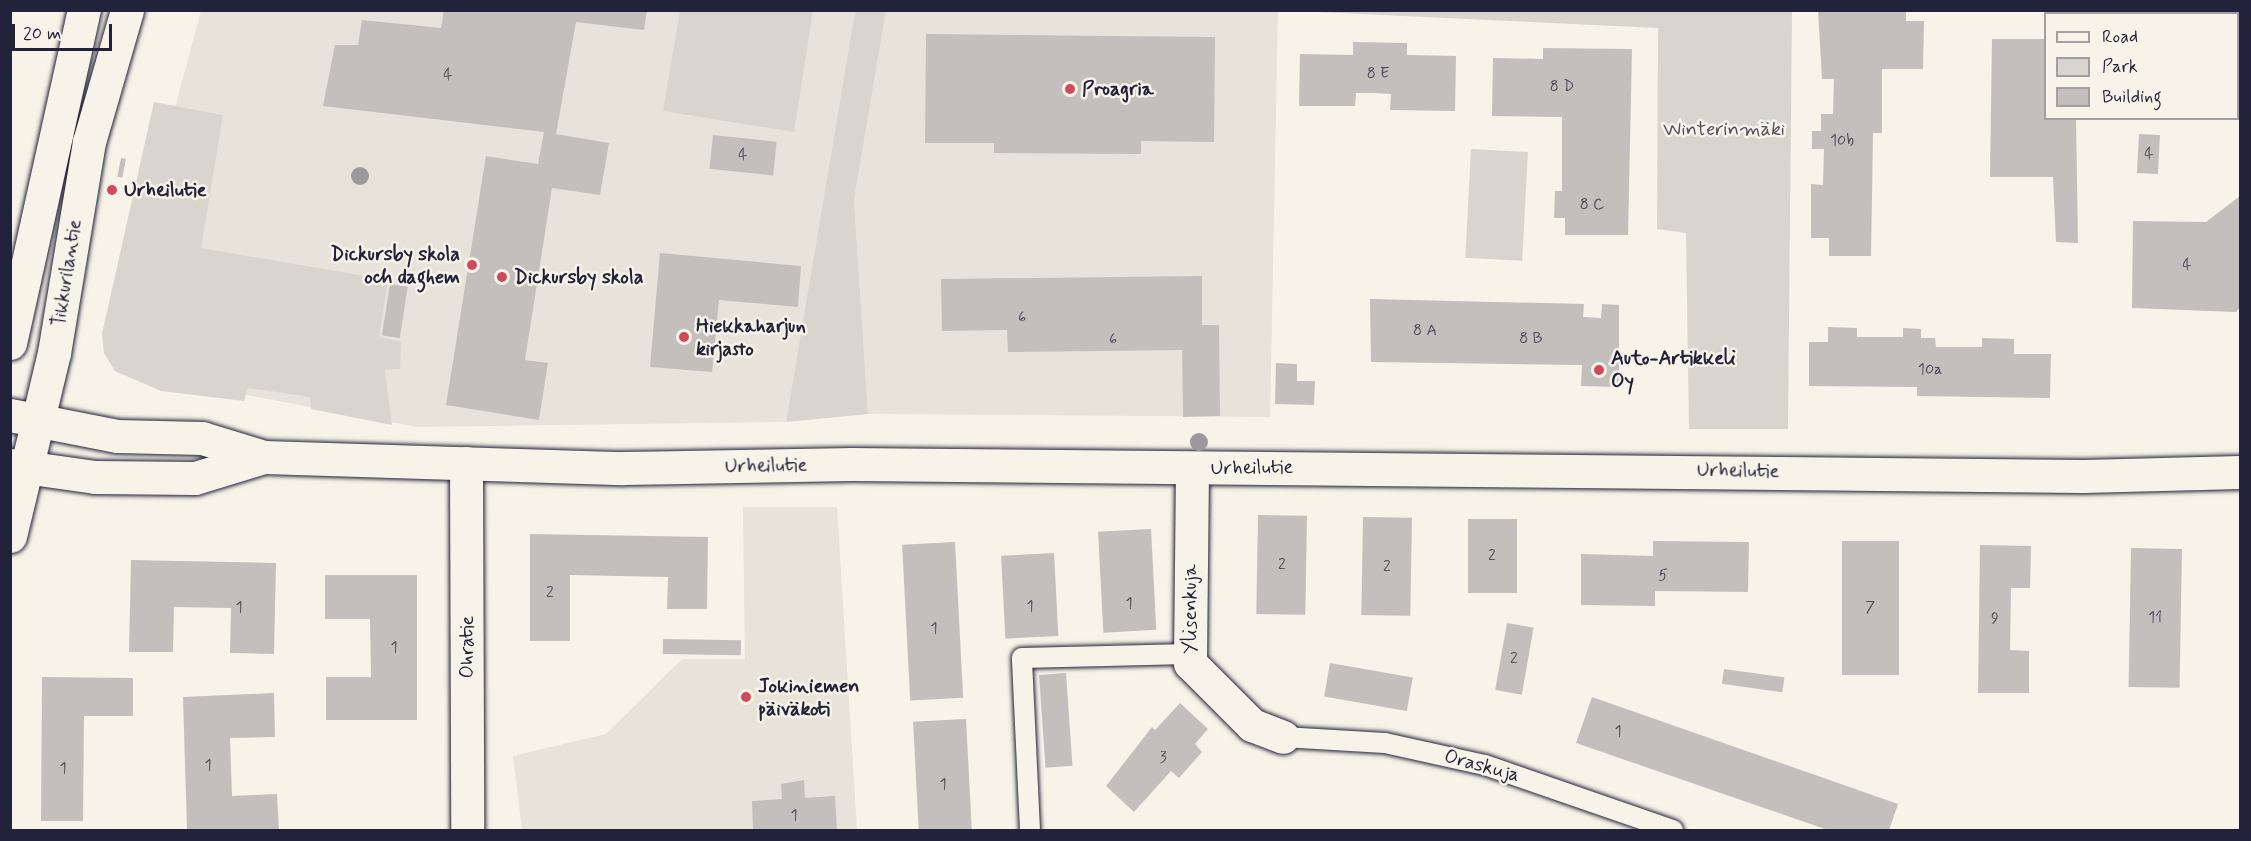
<!DOCTYPE html>
<html>
<head>
<meta charset="utf-8">
<style>
	body { margin:0 }
	#map { position:relative; width:2251px; height:841px; overflow:hidden; background:#f7f3e8; font-family:Mynerve,sans-serif }
	div>[style] { position:absolute }
	[style*='--x'] { left:calc(var(--x)*1px); top:calc(var(--y)*1px); width:calc(var(--w)*1px); rotate:calc(var(--a)*1deg) }
	.built>* { inset:0; background:#e7e3db }
	.green>* { inset:0; background:#d8d5cf; transform-origin:0 0 }
	.building>* { inset:0; background:#c2bfbd; transform-origin:0 0 }
	.roads { filter:drop-shadow(0 0 2px #22223b) drop-shadow(0 0 2px #22223b) }
	.lane>* { height:20px; margin:-10px; padding:0 10px; transform-origin:10px; border-radius:10px; background:#f7f3e8 }
	.street>* { height:33px; margin:-16.5px; padding:0 16.5px; transform-origin:16.5px; border-radius:16.5px; background:#f7f3e8 }
	.secondary>* { height:33px; margin:-16.5px; padding:0 16.5px; transform-origin:16.5px; border-radius:16.5px; background:#f7f3e8 }
	.trees>* { width:18px; height:18px; margin:-9px; border-radius:50%; background:#9b999d }
	.dots>* { width:16px; height:16px; translate:-50% -50%; box-sizing:border-box; border:3px solid #f7f3e8; border-radius:50% }
	span { translate:-50% -50%; white-space:nowrap; text-align:center; line-height:1.15; -webkit-text-stroke:5px #f7f3e8; paint-order:stroke }
	.number-label { font-size:16px; color:#4a495c }
	.number-label span { -webkit-text-stroke-width:0 }
	.poi-label { font-size:20px; color:#22223b; font-weight:700 }
	.left { translate:0 -50%; text-align:left }
	.right { translate:-100% -50%; text-align:right }
	.park-label { font-size:20px; color:#504f60 }
	.street-label { font-size:20px; color:#22223b }
	.frame { position:absolute; inset:0; border:12px solid #22223b; pointer-events:none }
	.legend { position:absolute; left:2044px; top:12px; width:195px; height:108px; box-sizing:border-box; background:#f7f3e8; border:2px solid #a29fa3; margin:0; padding:8px 10px; list-style:none; font-size:18px; color:#22223b }
	.legend li { display:flex; align-items:center; gap:12px; height:30px }
	.legend b { width:30px; border:2px solid #a29fa3 }
	.scale { position:absolute; left:12px; top:24px; width:100px; height:27px; box-sizing:border-box; border:3px solid #22223b; border-top:0; padding-left:8px; font-size:18px; line-height:21px; white-space:nowrap; color:#22223b; -webkit-text-stroke:4px #f7f3e8; paint-order:stroke }
</style>
</head>
<body>
<div id="map">
	<div class="built">
		<div style="clip-path:polygon(201px 11px,855px 11px,786px 422px,418px 427px,133px 374px,119px 316px)"></div>
		<div style="clip-path:polygon(886px 11px,1278px 11px,1270px 417px,868px 414px,854px 200px)"></div>
		<div style="clip-path:polygon(743px 507px,837px 507px,857px 830px,522px 830px,513px 756px,606px 734px,682px 659px,745px 659px)"></div>
	</div>
	<div class="green">
		<div style="clip-path:polygon(680px 11px,813px 11px,794px 132px,663px 111px)"></div>
		<div style="clip-path:polygon(855px 11px,886px 11px,854px 200px,868px 414px,786px 422px)"></div>
		<div style="clip-path:polygon(1297px 11px,1792px 11px,1788px 429px,1689px 429px,1686px 233px,1657px 229px,1658px 28px)"></div>
		<div style="clip-path:polygon(154px 102px,223px 115px,201px 248px,388px 280px,379px 337px,401px 342px,400px 369px,385px 370px,392px 425px,311px 409px,310px 397px,248px 388px,244px 401px,161px 391px,115px 371px,104px 353px,102px 334px)"></div>
		<div style="left:1471px;top:149px;width:57px;height:109px;rotate:3deg"></div>
	</div>
	<div class="building">
		<div style="clip-path:polygon(444px 10px,647px 10px,644px 30px,576px 22px,556px 134px,609px 143px,600px 195px,552px 188px,525px 360px,548px 363px,539px 420px,446px 405px,486px 156px,538px 164px,544px 132px,323px 106px,335px 45px,358px 45px,362px 20px,441px 28px)"></div>
		<div style="clip-path:polygon(1818px 10px,1906px 10px,1906px 21px,1924px 21px,1923px 69px,1882px 69px,1882px 133px,1873px 133px,1871px 256px,1829px 256px,1829px 238px,1811px 238px,1811px 184px,1823px 185px,1824px 149px,1812px 149px,1812px 131px,1821px 131px,1821px 114px,1833px 114px,1834px 79px,1822px 79px)"></div>
		<div style="clip-path:polygon(2143px 10px,2230px 10px,2143px 14px)"></div>
		<div style="clip-path:polygon(926px 34px,1215px 37px,1214px 142px,1141px 141px,1141px 154px,994px 153px,994px 143px,925px 143px)"></div>
		<div style="clip-path:polygon(1992px 39px,2046px 39px,2046px 118px,2076px 118px,2078px 243px,2056px 242px,2053px 177px,1990px 177px)"></div>
		<div style="clip-path:polygon(1353px 42px,1407px 43px,1407px 55px,1456px 56px,1455px 111px,1390px 110px,1391px 94px,1373px 93px,1356px 93px,1355px 106px,1299px 106px,1300px 54px,1353px 55px)"></div>
		<div style="clip-path:polygon(1543px 48px,1632px 49px,1628px 235px,1565px 235px,1565px 218px,1554px 218px,1555px 191px,1562px 191px,1562px 117px,1492px 116px,1493px 58px,1543px 59px)"></div>
		<div style="left:2139px;top:134px;width:21px;height:39px;rotate:3deg"></div>
		<div style="left:713px;top:135px;width:64px;height:34px;rotate:6deg"></div>
		<div style="left:121px;top:158px;width:5px;height:19px;rotate:11deg"></div>
		<div style="clip-path:polygon(2240px 196px,2240px 307px,2236px 312px,2132px 308px,2133px 221px,2206px 222px)"></div>
		<div style="clip-path:polygon(660px 253px,801px 266px,798px 307px,719px 300px,712px 372px,650px 367px)"></div>
		<div style="clip-path:polygon(1202px 276px,1202px 325px,1219px 325px,1220px 416px,1183px 417px,1182px 350px,1008px 352px,1007px 330px,942px 331px,941px 279px)"></div>
		<div style="left:390px;top:284px;width:18px;height:52px;rotate:9deg"></div>
		<div style="clip-path:polygon(1370px 299px,1584px 304px,1583px 317px,1601px 318px,1602px 304px,1619px 305px,1619px 387px,1581px 386px,1582px 365px,1371px 362px)"></div>
		<div style="clip-path:polygon(1828px 327px,1857px 328px,1857px 337px,1903px 337px,1903px 328px,1921px 329px,1921px 338px,1935px 338px,1936px 347px,1982px 347px,1982px 338px,2014px 339px,2014px 354px,2051px 354px,2050px 398px,1917px 396px,1917px 387px,1809px 386px,1809px 342px,1828px 342px)"></div>
		<div style="clip-path:polygon(1276px 363px,1297px 364px,1297px 381px,1315px 381px,1314px 405px,1275px 404px)"></div>
		<div style="left:1258px;top:515px;width:49px;height:99px;rotate:1deg"></div>
		<div style="left:1363px;top:517px;width:49px;height:98px;rotate:1deg"></div>
		<div style="left:1468px;top:519px;width:49px;height:74px"></div>
		<div style="left:1151px;top:529px;width:101px;height:53px;rotate:87deg"></div>
		<div style="clip-path:polygon(530px 534px,708px 537px,707px 609px,667px 609px,668px 577px,570px 575px,570px 641px,530px 641px)"></div>
		<div style="clip-path:polygon(1653px 541px,1749px 542px,1748px 592px,1655px 591px,1655px 606px,1581px 605px,1581px 554px,1653px 556px)"></div>
		<div style="left:1842px;top:541px;width:57px;height:134px"></div>
		<div style="left:955px;top:542px;width:156px;height:53px;rotate:87deg"></div>
		<div style="clip-path:polygon(1980px 545px,2031px 546px,2030px 588px,2011px 588px,2010px 650px,2029px 651px,2029px 693px,1978px 693px)"></div>
		<div style="left:2131px;top:548px;width:51px;height:139px;rotate:1deg"></div>
		<div style="left:1054px;top:553px;width:83px;height:53px;rotate:87deg"></div>
		<div style="clip-path:polygon(131px 560px,276px 563px,274px 654px,230px 653px,231px 608px,174px 607px,173px 652px,129px 652px)"></div>
		<div style="clip-path:polygon(325px 575px,417px 575px,417px 720px,326px 720px,326px 677px,371px 677px,370px 619px,325px 619px)"></div>
		<div style="left:1507px;top:623px;width:27px;height:68px;rotate:10deg"></div>
		<div style="left:663px;top:639px;width:78px;height:15px;rotate:1deg"></div>
		<div style="left:1330px;top:663px;width:84px;height:34px;rotate:10deg"></div>
		<div style="left:1724px;top:669px;width:61px;height:15px;rotate:8deg"></div>
		<div style="left:1066px;top:673px;width:93px;height:27px;rotate:86deg"></div>
		<div style="clip-path:polygon(42px 677px,133px 678px,133px 716px,84px 716px,83px 821px,41px 821px)"></div>
		<div style="clip-path:polygon(274px 693px,275px 737px,230px 738px,232px 796px,277px 794px,279px 830px,187px 830px,183px 697px)"></div>
		<div style="clip-path:polygon(1592px 697px,1898px 804px,1889px 830px,1828px 830px,1576px 743px)"></div>
		<div style="clip-path:polygon(1180px 703px,1208px 729px,1195px 744px,1202px 752px,1179px 778px,1171px 771px,1134px 812px,1106px 786px,1152px 727px,1155px 730px)"></div>
		<div style="left:966px;top:719px;width:111px;height:53px;rotate:87deg"></div>
		<div style="clip-path:polygon(804px 780px,805px 798px,835px 796px,837px 830px,753px 830px,752px 801px,782px 799px,781px 784px)"></div>
	</div>
	<div class="roads">
		<div class="lane">
			<div style="--x:1283;--y:737;--w:102;--a:3.4"></div>
			<div style="--x:1385;--y:743;--w:102;--a:12.4"></div>
			<div style="--x:1485;--y:765;--w:199;--a:19.1"></div>
			<div style="--x:1030;--y:830;--w:172;--a:-92.7"></div>
			<div style="--x:1022;--y:658;--w:167;--a:-1.4"></div>
		</div>
		<div class="street">
			<div style="--x:466;--y:463;--w:367;--a:89.8"></div>
			<div style="--x:1192;--y:469;--w:194;--a:90.6"></div>
			<div style="--x:1190;--y:663;--w:88;--a:45"></div>
			<div style="--x:1252;--y:725;--w:33;--a:21"></div>
		</div>
		<div class="secondary">
			<div style="--x:10;--y:343;--w:341;--a:-77.5"></div>
			<div style="--x:10;--y:415;--w:109;--a:11.1"></div>
			<div style="--x:117;--y:436;--w:85;--a:1.3"></div>
			<div style="--x:202;--y:438;--w:65;--a:17"></div>
			<div style="--x:264;--y:457;--w:359;--a:1.8"></div>
			<div style="--x:623;--y:468;--w:229;--a:-1"></div>
			<div style="--x:852;--y:464;--w:1231;--a:0.56"></div>
			<div style="--x:2083;--y:476;--w:157;--a:-1.5"></div>
			<div style="--x:10;--y:465;--w:86;--a:8"></div>
			<div style="--x:95;--y:477;--w:100;--a:0.6"></div>
			<div style="--x:195;--y:478;--w:72;--a:-16.9"></div>
			<div style="--x:10;--y:536;--w:188;--a:-76.5"></div>
			<div style="--x:54;--y:353;--w:214;--a:-80.6"></div>
			<div style="--x:89;--y:142;--w:137;--a:-73.9"></div>
		</div>
	</div>
	<div class="trees">
		<div style="left:360px;top:176px"></div>
		<div style="left:1199px;top:442px"></div>
	</div>
	<div class="dots">
		<div style="left:1070px;top:89px;background:#d1495b"></div>
		<div style="left:112px;top:190px;background:#d1495b"></div>
		<div style="left:472px;top:265px;background:#d1495b"></div>
		<div style="left:502px;top:277px;background:#d1495b"></div>
		<div style="left:684px;top:337px;background:#d1495b"></div>
		<div style="left:1599px;top:370px;background:#d1495b"></div>
		<div style="left:746px;top:697px;background:#d1495b"></div>
	</div>
	<div class="number-label">
		<span style="left:1378px;top:74px">8 E</span>
		<span style="left:448px;top:75px">4</span>
		<span style="left:1562px;top:87px">8 D</span>
		<span style="left:1842px;top:141px">10b</span>
		<span style="left:2149px;top:154px">4</span>
		<span style="left:743px;top:155px">4</span>
		<span style="left:1592px;top:205px">8 C</span>
		<span style="left:2187px;top:265px">4</span>
		<span style="left:1022px;top:318px">6</span>
		<span style="left:1425px;top:331px">8 A</span>
		<span style="left:1531px;top:339px">8 B</span>
		<span style="left:1113px;top:340px">6</span>
		<span style="left:1930px;top:370px">10a</span>
		<span style="left:1492px;top:556px">2</span>
		<span style="left:1282px;top:565px">2</span>
		<span style="left:1387px;top:567px">2</span>
		<span style="left:1663px;top:576px">5</span>
		<span style="left:550px;top:593px">2</span>
		<span style="left:1129px;top:604px">1</span>
		<span style="left:1030px;top:607px">1</span>
		<span style="left:239px;top:608px">1</span>
		<span style="left:1870px;top:608px">7</span>
		<span style="left:2155px;top:618px">11</span>
		<span style="left:1995px;top:619px">9</span>
		<span style="left:934px;top:629px">1</span>
		<span style="left:394px;top:648px">1</span>
		<span style="left:1514px;top:659px">2</span>
		<span style="left:1618px;top:732px">1</span>
		<span style="left:1163px;top:758px">3</span>
		<span style="left:208px;top:766px">1</span>
		<span style="left:63px;top:769px">1</span>
		<span style="left:943px;top:785px">1</span>
		<span style="left:794px;top:816px">1</span>
	</div>
	<div class="poi-label">
		<span class="left" style="left:1082px;top:89px">Proagria</span>
		<span class="left" style="left:124px;top:190px">Urheilutie</span>
		<span class="right" style="left:460px;top:266px">Dickursby skola<br>och daghem</span>
		<span class="left" style="left:514px;top:277px">Dickursby skola</span>
		<span class="left" style="left:696px;top:338px">Hiekkaharjun<br>kirjasto</span>
		<span class="left" style="left:1611px;top:370px">Auto-Artikkeli<br>Oy</span>
		<span class="left" style="left:758px;top:698px">Jokiniemen<br>päiväkoti</span>
	</div>
	<div class="park-label">
		<span style="left:1724px;top:129px">Winterinmäki</span>
	</div>
	<div class="street-label">
		<span style="left:67px;top:273px;rotate:-81deg">Tikkurilantie</span>
		<span style="left:766px;top:466px;rotate:-1deg">Urheilutie</span>
		<span style="left:1252px;top:468px;rotate:-1deg">Urheilutie</span>
		<span style="left:1738px;top:471px;rotate:1deg">Urheilutie</span>
		<span style="left:1190px;top:609px;rotate:-90deg">Ylisenkuja</span>
		<span style="left:467px;top:647px;rotate:-90deg">Ohratie</span>
		<span style="left:1482px;top:766px;rotate:15deg">Oraskuja</span>
	</div>
	<div class="frame"></div>
	<ul class="legend">
	<li><b style="height:8px;background:#f7f3e8"></b>Road</li>
	<li><b style="height:16px;background:#d8d5cf"></b>Park</li>
	<li><b style="height:16px;background:#c2bfbd"></b>Building</li>
	</ul>
	<div class="scale">20 m</div>
</div>
</body>
</html>
